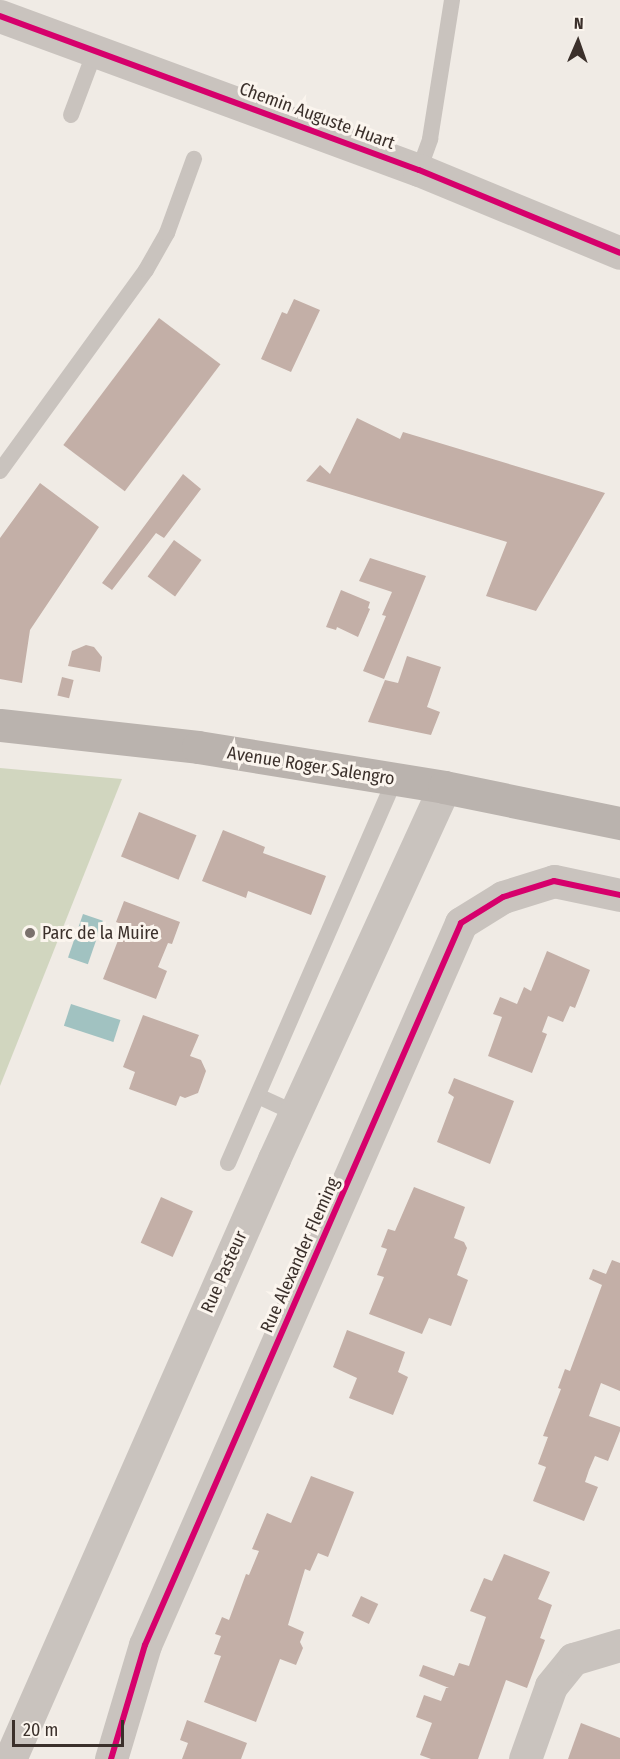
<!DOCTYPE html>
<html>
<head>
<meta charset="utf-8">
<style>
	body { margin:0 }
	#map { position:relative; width:620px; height:1759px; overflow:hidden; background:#f0ebe5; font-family:"Fira Sans Condensed",sans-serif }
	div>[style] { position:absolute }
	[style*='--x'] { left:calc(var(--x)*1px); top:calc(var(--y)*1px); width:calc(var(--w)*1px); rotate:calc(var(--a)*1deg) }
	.green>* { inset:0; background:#d1d6bf }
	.water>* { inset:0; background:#a1c2c1; transform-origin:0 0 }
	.building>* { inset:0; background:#c3afa7; transform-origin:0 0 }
	.lane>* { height:16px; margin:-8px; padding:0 8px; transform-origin:8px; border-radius:8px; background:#c9c3be }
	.street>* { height:33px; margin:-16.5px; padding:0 16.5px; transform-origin:16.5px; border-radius:16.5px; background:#c9c3be }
	.secondary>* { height:33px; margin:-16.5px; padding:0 16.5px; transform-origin:16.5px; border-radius:16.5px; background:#bab3ae }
	.cycleway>* { height:6px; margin:-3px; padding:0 3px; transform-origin:3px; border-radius:3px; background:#d6006c }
	.dots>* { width:16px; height:16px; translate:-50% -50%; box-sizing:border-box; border:3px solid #fbf5ee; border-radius:50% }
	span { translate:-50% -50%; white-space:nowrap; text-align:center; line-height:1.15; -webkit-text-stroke:6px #fbf5ee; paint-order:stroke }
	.street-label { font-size:18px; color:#3b302b }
	.poi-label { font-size:18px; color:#3b302b }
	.left { translate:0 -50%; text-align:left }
	.north { position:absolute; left:548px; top:12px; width:60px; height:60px; -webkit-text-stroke:4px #fbf5ee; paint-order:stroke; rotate:2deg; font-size:16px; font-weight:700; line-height:24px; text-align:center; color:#3b302b }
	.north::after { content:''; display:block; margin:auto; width:21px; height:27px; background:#3b302b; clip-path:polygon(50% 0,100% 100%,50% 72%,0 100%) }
	.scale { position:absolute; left:12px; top:1720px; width:112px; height:27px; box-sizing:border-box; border:3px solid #3b302b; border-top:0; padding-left:8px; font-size:18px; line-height:21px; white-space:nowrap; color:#3b302b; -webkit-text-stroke:4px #fbf5ee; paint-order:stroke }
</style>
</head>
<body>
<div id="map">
	<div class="green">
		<div style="clip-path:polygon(0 768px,122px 779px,0 1086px)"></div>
	</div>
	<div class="water">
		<div style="left:83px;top:914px;width:21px;height:46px;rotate:19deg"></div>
		<div style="left:71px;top:1004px;width:52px;height:23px;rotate:18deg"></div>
	</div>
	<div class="building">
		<div style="clip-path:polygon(294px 299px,320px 310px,291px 372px,261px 359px,282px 312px,287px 314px)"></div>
		<div style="left:159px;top:318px;width:77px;height:159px;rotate:37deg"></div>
		<div style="clip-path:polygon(357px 418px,400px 439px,403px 432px,605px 493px,536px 611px,486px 596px,507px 542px,306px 481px,320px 465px,330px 474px)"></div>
		<div style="clip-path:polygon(183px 474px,201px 489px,164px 538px,156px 533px,112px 590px,102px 583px)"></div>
		<div style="clip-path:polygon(40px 483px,99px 527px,30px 630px,22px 683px,0 679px,0 538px)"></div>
		<div style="left:174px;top:540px;width:34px;height:45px;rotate:36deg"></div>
		<div style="clip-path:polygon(370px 558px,426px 576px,384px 679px,363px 671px,386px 616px,382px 615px,392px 592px,359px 581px)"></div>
		<div style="clip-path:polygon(341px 590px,370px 602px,368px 608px,370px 609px,358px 637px,337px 627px,336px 630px,326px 627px)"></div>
		<div style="clip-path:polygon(86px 645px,94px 647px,102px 657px,100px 672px,68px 666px,72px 651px)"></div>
		<div style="clip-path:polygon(407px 656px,441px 667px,427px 707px,440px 712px,431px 735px,368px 722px,385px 680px,398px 683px)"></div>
		<div style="left:62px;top:677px;width:12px;height:19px;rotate:14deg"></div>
		<div style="left:139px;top:812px;width:62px;height:48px;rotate:22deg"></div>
		<div style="clip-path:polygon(223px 830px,265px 847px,263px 853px,326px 876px,311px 915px,248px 891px,246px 898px,202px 881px)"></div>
		<div style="clip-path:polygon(124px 901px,180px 922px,172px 944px,168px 943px,158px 967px,167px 971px,156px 999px,103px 979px,124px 925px,116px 922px)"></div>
		<div style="clip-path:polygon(547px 951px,590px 970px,575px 1008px,570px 1006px,563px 1022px,548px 1016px,542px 1032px,547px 1034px,532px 1073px,488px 1056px,502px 1017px,493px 1014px,500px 997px,517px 1004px,524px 987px,531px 991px)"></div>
		<div style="clip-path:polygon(143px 1015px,199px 1035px,190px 1056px,201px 1060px,206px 1071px,198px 1093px,185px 1098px,180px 1096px,176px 1106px,129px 1089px,135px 1072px,123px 1067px)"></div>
		<div style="clip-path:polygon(454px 1078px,514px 1101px,490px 1164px,437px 1142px,454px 1097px,448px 1093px)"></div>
		<div style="clip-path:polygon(414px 1187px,465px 1207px,454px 1238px,464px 1242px,467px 1248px,457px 1275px,468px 1280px,451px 1326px,429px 1318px,422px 1334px,369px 1314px,384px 1277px,377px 1275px,387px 1249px,381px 1247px,388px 1229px,395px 1231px)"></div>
		<div style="left:161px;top:1197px;width:35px;height:50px;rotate:24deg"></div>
		<div style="clip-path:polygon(612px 1260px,620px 1263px,620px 1391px,601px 1383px,589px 1416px,620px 1427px,620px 1431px,608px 1461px,595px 1456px,589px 1470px,585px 1482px,598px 1487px,584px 1521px,533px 1501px,546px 1467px,538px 1464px,548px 1437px,543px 1436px,561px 1389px,558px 1388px,565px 1369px,570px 1371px,602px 1285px,589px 1279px,593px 1269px,606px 1274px)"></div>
		<div style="clip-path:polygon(347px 1330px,405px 1352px,398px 1372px,408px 1377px,393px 1415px,349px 1398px,357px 1378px,333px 1367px)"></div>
		<div style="clip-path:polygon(311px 1476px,354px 1492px,328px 1557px,318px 1553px,310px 1571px,305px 1569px,288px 1625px,304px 1632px,300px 1642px,303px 1648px,296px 1665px,280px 1659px,256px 1722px,204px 1702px,221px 1656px,214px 1654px,221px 1636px,215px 1634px,222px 1617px,229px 1620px,246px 1574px,249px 1575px,259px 1551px,252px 1549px,267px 1513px,291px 1523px)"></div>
		<div style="clip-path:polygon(504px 1554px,550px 1572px,538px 1599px,552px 1605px,540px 1638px,545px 1640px,527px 1688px,506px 1680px,478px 1759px,431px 1759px,420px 1755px,432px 1723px,416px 1717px,424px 1695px,441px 1701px,446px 1688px,449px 1688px,419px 1676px,423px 1665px,454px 1676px,459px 1663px,469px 1666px,486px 1617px,470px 1611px,484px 1578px,492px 1581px)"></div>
		<div style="left:361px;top:1596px;width:19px;height:22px;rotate:25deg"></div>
		<div style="clip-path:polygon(187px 1720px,247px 1743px,241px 1759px,182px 1759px,188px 1743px,180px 1740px)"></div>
		<div style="clip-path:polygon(581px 1723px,620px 1738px,620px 1759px,568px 1759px)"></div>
	</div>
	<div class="lane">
		<div style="--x:71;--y:115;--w:68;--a:-69.4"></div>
		<div style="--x:419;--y:170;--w:33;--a:-70"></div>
		<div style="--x:430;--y:139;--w:141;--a:-81"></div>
		<div style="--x:0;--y:471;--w:248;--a:-54"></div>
		<div style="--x:146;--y:270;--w:43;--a:-60.4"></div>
		<div style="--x:167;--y:233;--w:79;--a:-70"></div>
		<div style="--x:258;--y:1096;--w:41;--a:24.7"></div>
		<div style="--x:228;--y:1163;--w:419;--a:-66.5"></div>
	</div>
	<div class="street">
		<div style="--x:0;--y:16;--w:446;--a:20.2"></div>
		<div style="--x:419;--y:170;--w:217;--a:22.4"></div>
		<div style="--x:10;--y:1759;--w:656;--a:-66.25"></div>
		<div style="--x:274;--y:1159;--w:409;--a:-65.4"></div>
		<div style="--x:111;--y:1759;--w:119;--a:-73.4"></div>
		<div style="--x:145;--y:1645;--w:788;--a:-66.36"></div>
		<div style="--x:461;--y:923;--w:49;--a:-31.8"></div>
		<div style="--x:503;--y:897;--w:53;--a:-17.4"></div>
		<div style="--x:554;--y:881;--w:67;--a:12"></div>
		<div style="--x:525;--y:1759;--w:77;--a:-70.4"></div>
		<div style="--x:551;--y:1686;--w:35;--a:-51"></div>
		<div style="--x:573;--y:1659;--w:49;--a:-16.6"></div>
	</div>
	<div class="secondary">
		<div style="--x:0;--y:725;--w:199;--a:6.3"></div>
		<div style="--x:198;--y:747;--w:249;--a:9.2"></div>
		<div style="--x:444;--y:787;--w:180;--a:11.6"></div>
	</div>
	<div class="cycleway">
		<div style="--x:0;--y:16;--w:446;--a:20.2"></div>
		<div style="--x:419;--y:170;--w:217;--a:22.4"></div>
		<div style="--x:111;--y:1759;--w:119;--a:-73.4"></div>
		<div style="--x:145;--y:1645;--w:788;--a:-66.36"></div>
		<div style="--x:461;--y:923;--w:49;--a:-31.8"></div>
		<div style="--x:503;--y:897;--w:53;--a:-17.4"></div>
		<div style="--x:554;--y:881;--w:67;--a:12"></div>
	</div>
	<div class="dots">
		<div style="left:30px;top:933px;background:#7a716c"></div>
	</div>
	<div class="street-label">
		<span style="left:317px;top:116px;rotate:20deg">Chemin Auguste Huart</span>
		<span style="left:311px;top:766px;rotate:9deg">Avenue Roger Salengro</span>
		<span style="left:300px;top:1255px;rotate:-66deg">Rue Alexander Fleming</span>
		<span style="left:224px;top:1272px;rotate:-66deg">Rue Pasteur</span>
	</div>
	<div class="poi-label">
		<span class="left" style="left:42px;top:933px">Parc de la Muire</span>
	</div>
	<div class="north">N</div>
	<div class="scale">20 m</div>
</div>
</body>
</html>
